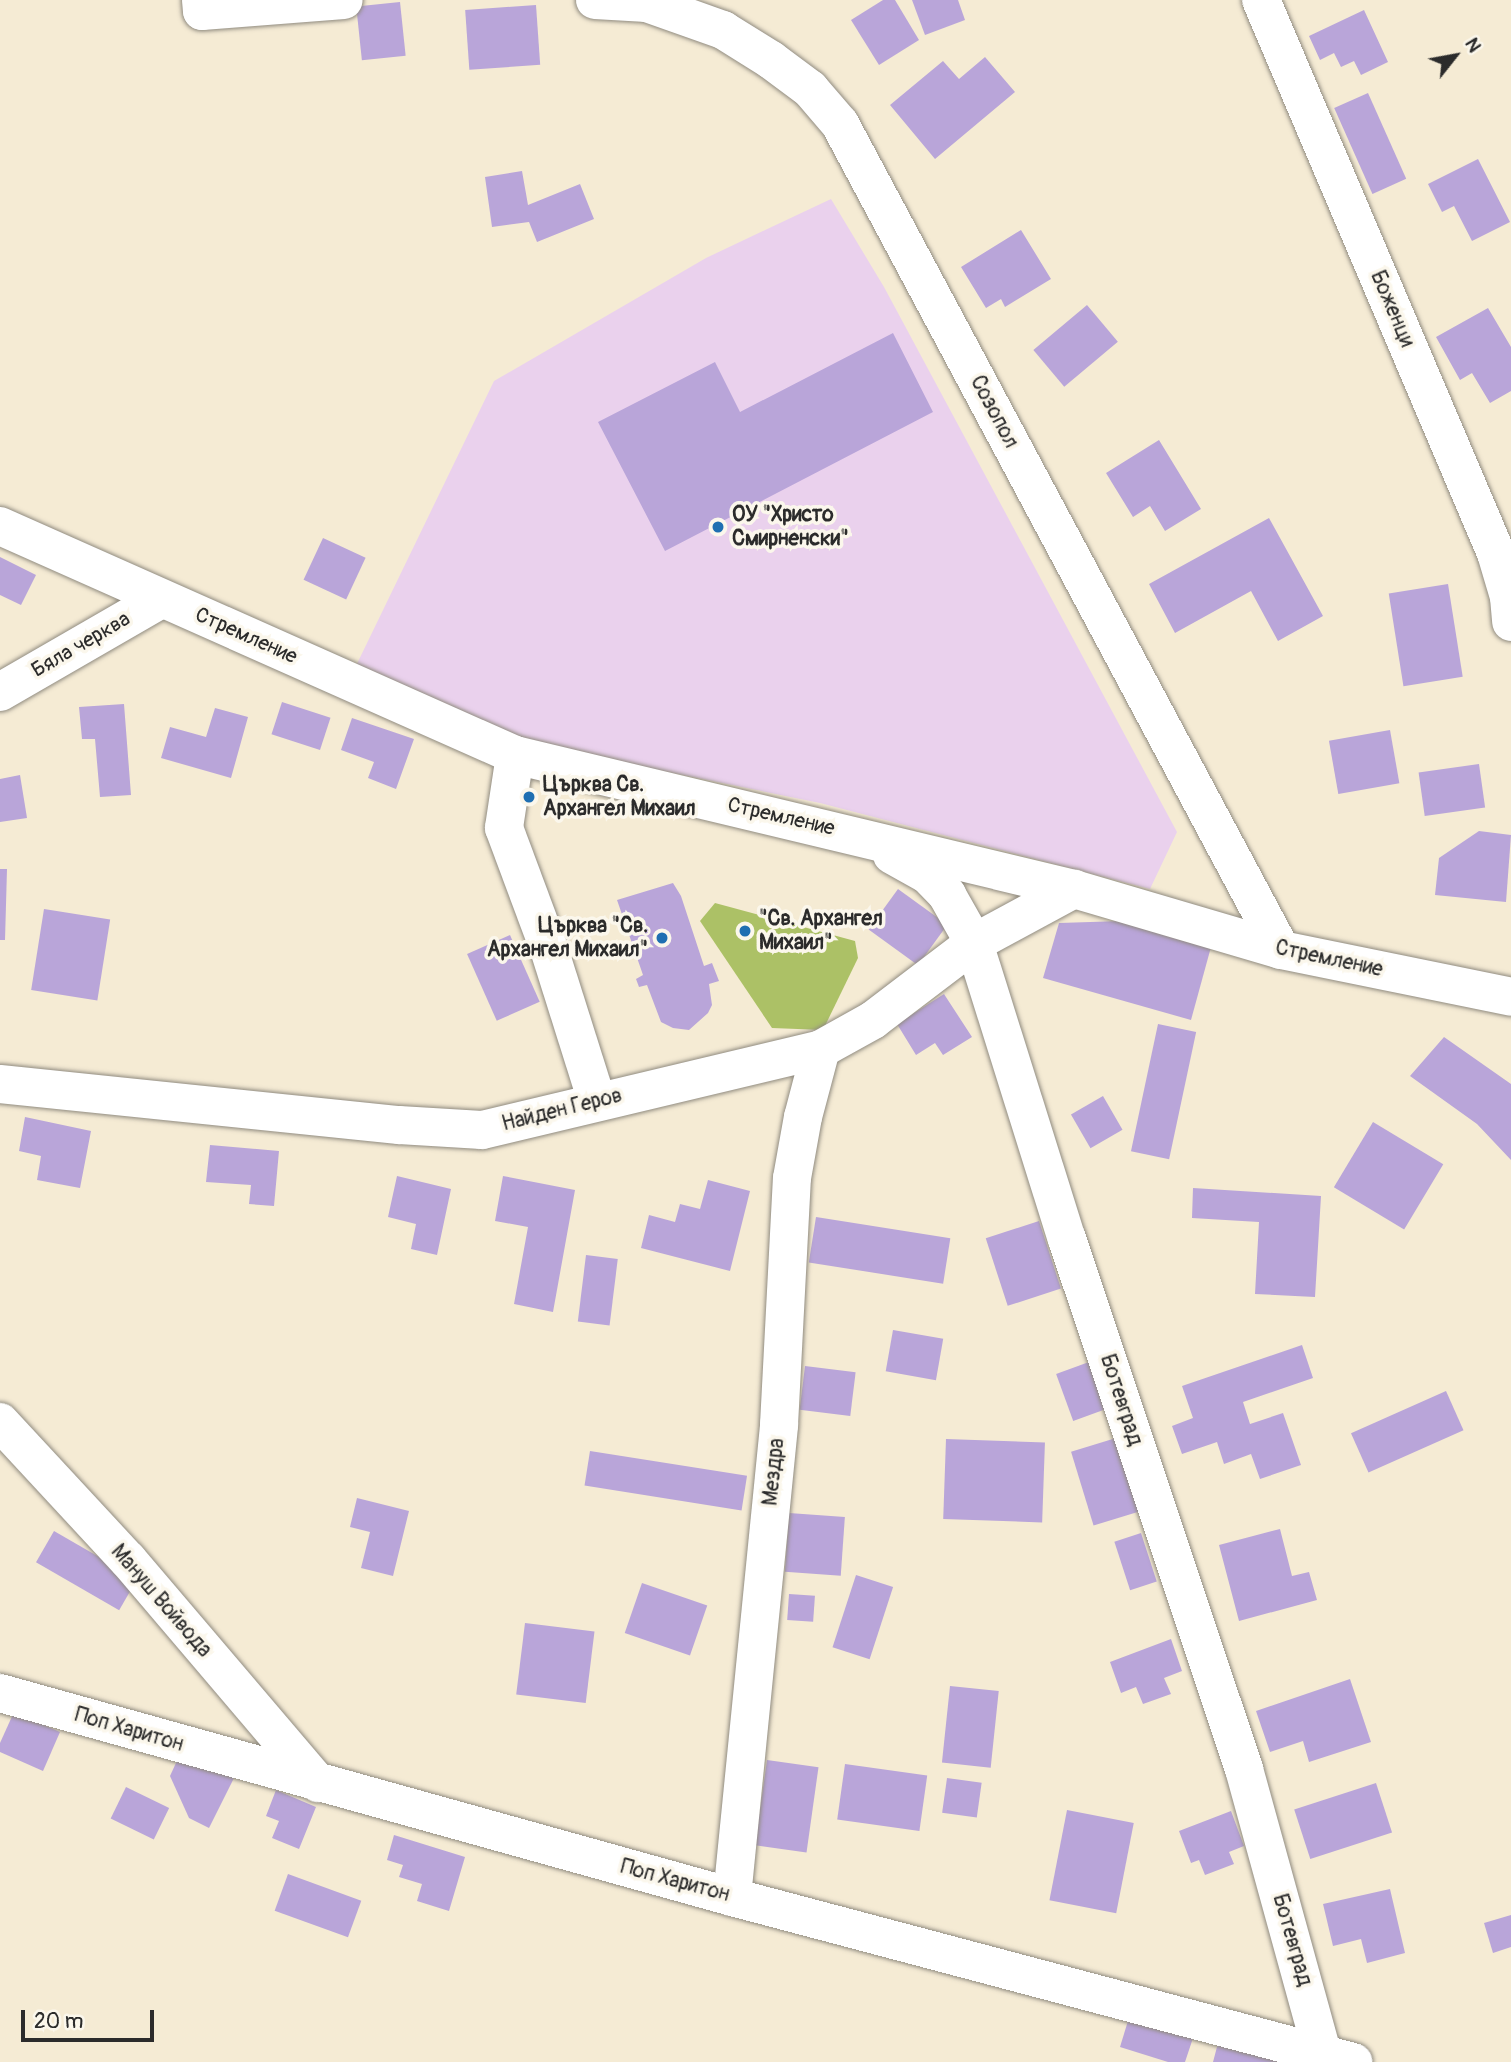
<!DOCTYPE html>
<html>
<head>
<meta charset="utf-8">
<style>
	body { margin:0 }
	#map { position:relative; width:1511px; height:2062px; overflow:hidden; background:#f5ebd4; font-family:Pangolin,sans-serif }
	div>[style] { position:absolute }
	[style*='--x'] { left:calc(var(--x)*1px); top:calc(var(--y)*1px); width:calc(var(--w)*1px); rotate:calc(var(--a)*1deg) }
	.built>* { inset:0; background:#ead1ed }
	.green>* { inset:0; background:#acc166 }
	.building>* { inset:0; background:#b9a5d9; transform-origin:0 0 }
	.roads { filter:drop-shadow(0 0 2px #908b80) drop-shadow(0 0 2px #908b80) }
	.minor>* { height:38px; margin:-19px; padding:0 19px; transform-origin:19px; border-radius:19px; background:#fff }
	.dots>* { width:19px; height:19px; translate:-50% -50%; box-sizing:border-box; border:4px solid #fbf7ec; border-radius:50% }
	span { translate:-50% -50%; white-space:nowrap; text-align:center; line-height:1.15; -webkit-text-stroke:7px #fbf7ec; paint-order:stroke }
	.street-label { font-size:21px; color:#2b2b2b }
	.poi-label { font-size:21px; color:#2b2b2b; font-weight:700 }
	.left { translate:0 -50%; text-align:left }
	.right { translate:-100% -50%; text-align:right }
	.north { position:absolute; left:1420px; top:21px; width:70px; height:70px; -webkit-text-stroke:5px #fbf7ec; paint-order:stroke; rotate:59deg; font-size:19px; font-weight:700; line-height:28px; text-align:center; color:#2b2b2b }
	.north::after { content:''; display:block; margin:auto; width:24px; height:32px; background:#2b2b2b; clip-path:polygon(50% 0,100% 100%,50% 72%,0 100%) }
	.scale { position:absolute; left:21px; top:2010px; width:133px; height:32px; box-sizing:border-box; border:4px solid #2b2b2b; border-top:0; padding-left:9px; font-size:21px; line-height:24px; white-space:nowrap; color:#2b2b2b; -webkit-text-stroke:5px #fbf7ec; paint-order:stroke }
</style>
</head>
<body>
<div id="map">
	<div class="built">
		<div style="clip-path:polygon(831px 199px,884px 287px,1177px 832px,1150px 889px,820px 803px,526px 743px,353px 672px,494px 381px,706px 258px)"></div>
	</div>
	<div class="green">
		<div style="clip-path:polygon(715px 903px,855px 941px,858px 958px,823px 1030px,772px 1028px,700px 921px)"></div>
	</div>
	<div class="building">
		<div style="clip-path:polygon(883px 0,895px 0,919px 40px,879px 65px,851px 20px)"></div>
		<div style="clip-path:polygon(912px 0,958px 0,965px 20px,925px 35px)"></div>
		<div style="left:400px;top:2px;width:54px;height:44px;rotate:84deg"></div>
		<div style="left:536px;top:5px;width:60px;height:71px;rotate:86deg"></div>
		<div style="clip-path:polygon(1364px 10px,1388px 62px,1361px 75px,1354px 61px,1341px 67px,1334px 53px,1320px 60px,1309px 36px)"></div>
		<div style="clip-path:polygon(985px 57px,1015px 92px,935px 159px,890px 105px,943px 61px,959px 79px)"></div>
		<div style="left:1368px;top:93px;width:94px;height:37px;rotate:66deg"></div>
		<div style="clip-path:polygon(1478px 159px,1510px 222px,1472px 241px,1454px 206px,1442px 212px,1428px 184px)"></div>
		<div style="clip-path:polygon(522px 171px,528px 205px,580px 184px,594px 219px,537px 242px,529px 222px,492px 227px,485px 177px)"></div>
		<div style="clip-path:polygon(1021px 230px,1051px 279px,1005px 307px,1001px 299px,986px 308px,961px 267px)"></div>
		<div style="left:1087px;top:305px;width:48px;height:70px;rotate:50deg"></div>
		<div style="clip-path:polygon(1488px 308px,1511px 347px,1511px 391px,1490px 403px,1472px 373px,1460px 380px,1436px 337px)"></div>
		<div style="clip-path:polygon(893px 333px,933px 412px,665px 551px,598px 422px,715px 362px,740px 412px)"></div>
		<div style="clip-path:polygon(1159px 440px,1201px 509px,1165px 531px,1150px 506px,1133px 517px,1106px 473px)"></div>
		<div style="clip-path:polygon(1269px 518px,1323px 616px,1278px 641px,1251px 591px,1175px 633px,1149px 584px)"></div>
		<div style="left:323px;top:538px;width:47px;height:46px;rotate:25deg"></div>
		<div style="clip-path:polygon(0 557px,36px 575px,21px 605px,0 595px)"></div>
		<div style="left:1448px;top:584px;width:94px;height:60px;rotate:81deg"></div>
		<div style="left:282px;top:702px;width:51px;height:34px;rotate:18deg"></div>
		<div style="clip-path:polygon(124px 704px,131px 795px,100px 797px,95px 739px,82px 739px,79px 707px)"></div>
		<div style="clip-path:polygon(215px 708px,248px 717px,231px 778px,161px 758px,170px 727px,206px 737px)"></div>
		<div style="clip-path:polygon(352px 718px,414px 739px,396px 789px,368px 778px,374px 762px,341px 750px)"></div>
		<div style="left:1390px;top:730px;width:54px;height:62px;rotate:80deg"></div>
		<div style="left:1479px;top:764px;width:44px;height:61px;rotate:82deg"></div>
		<div style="clip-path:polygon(20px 775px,27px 818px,0 822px,0 779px)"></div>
		<div style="clip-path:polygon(1479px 831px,1511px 835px,1506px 902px,1435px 895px,1439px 858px)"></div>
		<div style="clip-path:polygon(0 869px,7px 869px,5px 940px,0 940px)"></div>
		<div style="clip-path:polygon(673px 883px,681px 896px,704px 966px,712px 963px,719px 981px,709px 984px,712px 1005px,708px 1013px,689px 1030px,673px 1028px,661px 1022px,647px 985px,639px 987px,636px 979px,643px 975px,617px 900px)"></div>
		<div style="left:898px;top:889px;width:61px;height:50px;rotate:36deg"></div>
		<div style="left:44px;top:909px;width:67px;height:82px;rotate:9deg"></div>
		<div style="clip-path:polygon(1122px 921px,1211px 947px,1191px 1020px,1043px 978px,1059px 923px)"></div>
		<div style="left:510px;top:935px;width:73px;height:47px;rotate:66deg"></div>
		<div style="clip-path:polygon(944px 994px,972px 1037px,943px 1055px,935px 1043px,916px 1055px,897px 1024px)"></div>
		<div style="left:1158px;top:1024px;width:39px;height:130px;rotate:12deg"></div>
		<div style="clip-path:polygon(1444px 1037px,1511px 1084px,1511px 1160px,1477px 1124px,1410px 1076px)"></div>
		<div style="left:1103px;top:1096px;width:39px;height:37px;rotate:60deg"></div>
		<div style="clip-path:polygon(25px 1117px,91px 1131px,80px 1188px,37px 1180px,41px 1156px,19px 1151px)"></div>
		<div style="left:1373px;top:1122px;width:82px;height:76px;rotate:31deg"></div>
		<div style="clip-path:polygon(210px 1145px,279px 1151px,274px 1206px,249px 1204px,251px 1185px,206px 1182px)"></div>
		<div style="clip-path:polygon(397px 1176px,451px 1189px,437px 1255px,411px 1249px,416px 1224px,388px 1217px)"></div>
		<div style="clip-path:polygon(503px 1176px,575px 1190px,553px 1312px,514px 1304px,528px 1227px,495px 1221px)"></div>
		<div style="clip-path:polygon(708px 1180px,750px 1191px,730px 1271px,641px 1248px,649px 1215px,675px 1222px,680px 1204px,700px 1209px)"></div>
		<div style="clip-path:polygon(1193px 1188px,1321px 1196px,1315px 1297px,1255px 1294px,1259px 1222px,1192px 1218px)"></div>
		<div style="left:816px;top:1217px;width:136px;height:46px;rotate:9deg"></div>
		<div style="left:1039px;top:1221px;width:71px;height:56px;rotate:72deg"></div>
		<div style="left:586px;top:1255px;width:32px;height:67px;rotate:7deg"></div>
		<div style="left:893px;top:1330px;width:51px;height:42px;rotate:10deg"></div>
		<div style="clip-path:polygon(1302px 1345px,1313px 1378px,1243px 1402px,1250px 1424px,1283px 1413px,1301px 1465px,1260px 1479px,1251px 1454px,1224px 1464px,1217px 1442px,1182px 1454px,1172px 1426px,1193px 1418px,1182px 1386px)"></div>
		<div style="left:1089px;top:1362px;width:50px;height:35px;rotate:70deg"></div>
		<div style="left:805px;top:1366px;width:51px;height:44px;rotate:7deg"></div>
		<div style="left:1446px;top:1391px;width:43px;height:104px;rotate:66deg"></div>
		<div style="left:1116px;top:1438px;width:77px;height:47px;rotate:73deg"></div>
		<div style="left:946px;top:1439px;width:99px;height:80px;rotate:2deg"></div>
		<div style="left:590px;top:1451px;width:159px;height:35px;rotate:9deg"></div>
		<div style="clip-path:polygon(357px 1498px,409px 1511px,393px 1576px,361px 1568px,370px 1532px,350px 1527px)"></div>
		<div style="left:789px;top:1513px;width:56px;height:59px;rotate:4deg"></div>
		<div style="clip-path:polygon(1280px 1529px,1292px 1576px,1309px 1572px,1317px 1600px,1239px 1621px,1219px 1545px)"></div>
		<div style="left:54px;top:1531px;width:96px;height:36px;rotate:30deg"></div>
		<div style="left:1141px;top:1533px;width:51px;height:28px;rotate:72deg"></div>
		<div style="left:856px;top:1575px;width:39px;height:76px;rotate:18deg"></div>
		<div style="left:642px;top:1583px;width:69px;height:53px;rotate:19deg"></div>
		<div style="left:789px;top:1594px;width:26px;height:26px;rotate:4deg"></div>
		<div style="left:525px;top:1623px;width:70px;height:72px;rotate:7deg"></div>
		<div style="clip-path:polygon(1171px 1639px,1182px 1671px,1164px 1678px,1171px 1694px,1143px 1704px,1136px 1687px,1121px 1693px,1110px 1662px)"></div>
		<div style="clip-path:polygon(1350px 1679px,1371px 1742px,1309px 1762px,1303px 1741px,1270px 1752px,1256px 1711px)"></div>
		<div style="left:950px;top:1686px;width:49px;height:77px;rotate:6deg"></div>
		<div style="clip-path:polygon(14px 1712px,60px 1732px,43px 1771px,0 1752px,0 1743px)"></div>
		<div style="clip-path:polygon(181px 1752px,234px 1778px,209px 1828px,189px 1818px,170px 1776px)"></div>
		<div style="left:767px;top:1760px;width:52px;height:86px;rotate:8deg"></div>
		<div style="left:845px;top:1764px;width:83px;height:56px;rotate:8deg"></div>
		<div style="left:947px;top:1778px;width:35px;height:35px;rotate:8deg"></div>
		<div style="left:1376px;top:1783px;width:52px;height:86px;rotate:72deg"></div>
		<div style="left:126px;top:1787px;width:48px;height:35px;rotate:26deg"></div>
		<div style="clip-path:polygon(276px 1790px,316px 1807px,299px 1849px,272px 1838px,279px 1821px,266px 1816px)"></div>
		<div style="left:1067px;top:1810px;width:68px;height:92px;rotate:11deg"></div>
		<div style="clip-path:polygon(1231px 1811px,1244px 1846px,1229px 1852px,1234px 1864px,1205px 1875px,1199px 1860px,1191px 1863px,1179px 1831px)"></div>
		<div style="clip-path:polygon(394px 1835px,465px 1857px,449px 1911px,417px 1901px,422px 1884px,399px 1877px,403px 1865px,387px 1860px)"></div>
		<div style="left:288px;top:1874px;width:78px;height:39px;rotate:20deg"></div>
		<div style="clip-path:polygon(1390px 1889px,1405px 1953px,1367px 1963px,1361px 1939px,1333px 1946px,1323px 1904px)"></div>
		<div style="clip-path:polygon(1511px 1915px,1511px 1947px,1493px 1953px,1484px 1923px)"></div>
		<div style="clip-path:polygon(1131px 2011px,1195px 2032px,1185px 2062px,1168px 2062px,1120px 2047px)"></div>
		<div style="clip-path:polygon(1221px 2032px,1282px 2062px,1213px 2062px)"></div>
	</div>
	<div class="roads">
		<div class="minor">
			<div style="--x:201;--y:0;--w:11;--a:85"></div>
			<div style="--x:202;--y:11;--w:142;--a:-4.4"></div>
			<div style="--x:595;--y:0;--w:52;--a:3.3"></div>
			<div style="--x:647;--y:3;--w:81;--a:19.6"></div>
			<div style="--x:723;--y:30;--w:57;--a:32"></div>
			<div style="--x:771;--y:60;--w:49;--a:36.6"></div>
			<div style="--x:810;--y:89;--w:46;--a:49.4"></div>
			<div style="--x:840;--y:124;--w:936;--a:61.9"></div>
			<div style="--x:1261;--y:0;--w:601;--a:66.98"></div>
			<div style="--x:1496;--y:553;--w:46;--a:73.5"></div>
			<div style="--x:1509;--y:597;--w:25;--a:85"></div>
			<div style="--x:0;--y:526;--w:564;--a:23.97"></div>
			<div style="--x:515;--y:755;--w:575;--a:13.48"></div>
			<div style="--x:1074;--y:889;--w:216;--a:16.4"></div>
			<div style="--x:1281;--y:950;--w:235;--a:11.5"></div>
			<div style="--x:0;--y:692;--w:186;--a:-30"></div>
			<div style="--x:515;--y:755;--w:74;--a:98.6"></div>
			<div style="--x:504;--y:828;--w:129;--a:69.6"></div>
			<div style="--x:549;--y:949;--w:159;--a:72.5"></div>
			<div style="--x:892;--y:855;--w:41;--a:29.1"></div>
			<div style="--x:928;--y:875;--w:28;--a:46"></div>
			<div style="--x:947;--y:895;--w:55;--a:60.6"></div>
			<div style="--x:974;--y:943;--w:310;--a:72.6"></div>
			<div style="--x:1067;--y:1239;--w:559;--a:71.53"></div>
			<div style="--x:1244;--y:1769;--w:297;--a:74.6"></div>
			<div style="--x:0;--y:1084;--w:401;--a:5.9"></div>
			<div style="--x:399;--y:1125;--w:83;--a:3.4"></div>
			<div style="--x:482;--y:1130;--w:349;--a:-13.4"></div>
			<div style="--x:821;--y:1049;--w:60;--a:-29.1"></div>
			<div style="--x:873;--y:1020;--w:127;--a:-37.3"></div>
			<div style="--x:974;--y:943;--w:114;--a:-28.4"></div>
			<div style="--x:0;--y:1422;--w:188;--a:47.2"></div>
			<div style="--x:128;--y:1560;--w:293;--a:49.6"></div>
			<div style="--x:0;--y:1693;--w:760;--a:15.57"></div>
			<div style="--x:732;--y:1897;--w:643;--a:14.88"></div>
			<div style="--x:732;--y:1897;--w:474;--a:-84.3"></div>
			<div style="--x:779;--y:1425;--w:247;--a:-87"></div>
			<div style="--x:792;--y:1178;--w:62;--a:-79.8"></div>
			<div style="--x:803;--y:1117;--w:70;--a:-75.2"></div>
		</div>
	</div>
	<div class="dots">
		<div style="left:718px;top:527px;background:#1f6fb2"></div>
		<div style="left:529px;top:797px;background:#1f6fb2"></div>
		<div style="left:745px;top:931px;background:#1f6fb2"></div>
		<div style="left:662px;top:938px;background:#1f6fb2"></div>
	</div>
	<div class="street-label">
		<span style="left:1392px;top:309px;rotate:67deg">Боженци</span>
		<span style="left:994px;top:412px;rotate:62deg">Созопол</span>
		<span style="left:246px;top:636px;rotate:24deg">Стремление</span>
		<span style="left:81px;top:645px;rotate:-30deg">Бяла черква</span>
		<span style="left:781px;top:817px;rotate:13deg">Стремление</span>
		<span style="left:1329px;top:959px;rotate:12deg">Стремление</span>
		<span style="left:562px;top:1110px;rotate:-14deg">Найден Геров</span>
		<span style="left:1121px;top:1400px;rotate:72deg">Ботевград</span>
		<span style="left:774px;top:1472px;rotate:-84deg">Мездра</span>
		<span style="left:161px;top:1601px;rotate:49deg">Мануш Войвода</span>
		<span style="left:129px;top:1730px;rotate:16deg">Поп Харитон</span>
		<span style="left:675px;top:1881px;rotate:15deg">Поп Харитон</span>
		<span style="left:1292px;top:1940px;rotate:74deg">Ботевград</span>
	</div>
	<div class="poi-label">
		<span class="left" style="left:732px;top:527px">ОУ "Христо<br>Смирненски"</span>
		<span class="left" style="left:543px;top:797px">Църква Св.<br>Архангел Михаил</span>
		<span class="left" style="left:759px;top:931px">"Св. Архангел<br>Михаил"</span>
		<span class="right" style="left:648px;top:938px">Църква "Св.<br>Архангел Михаил"</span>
	</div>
	<div class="north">N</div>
	<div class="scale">20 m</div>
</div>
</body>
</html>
